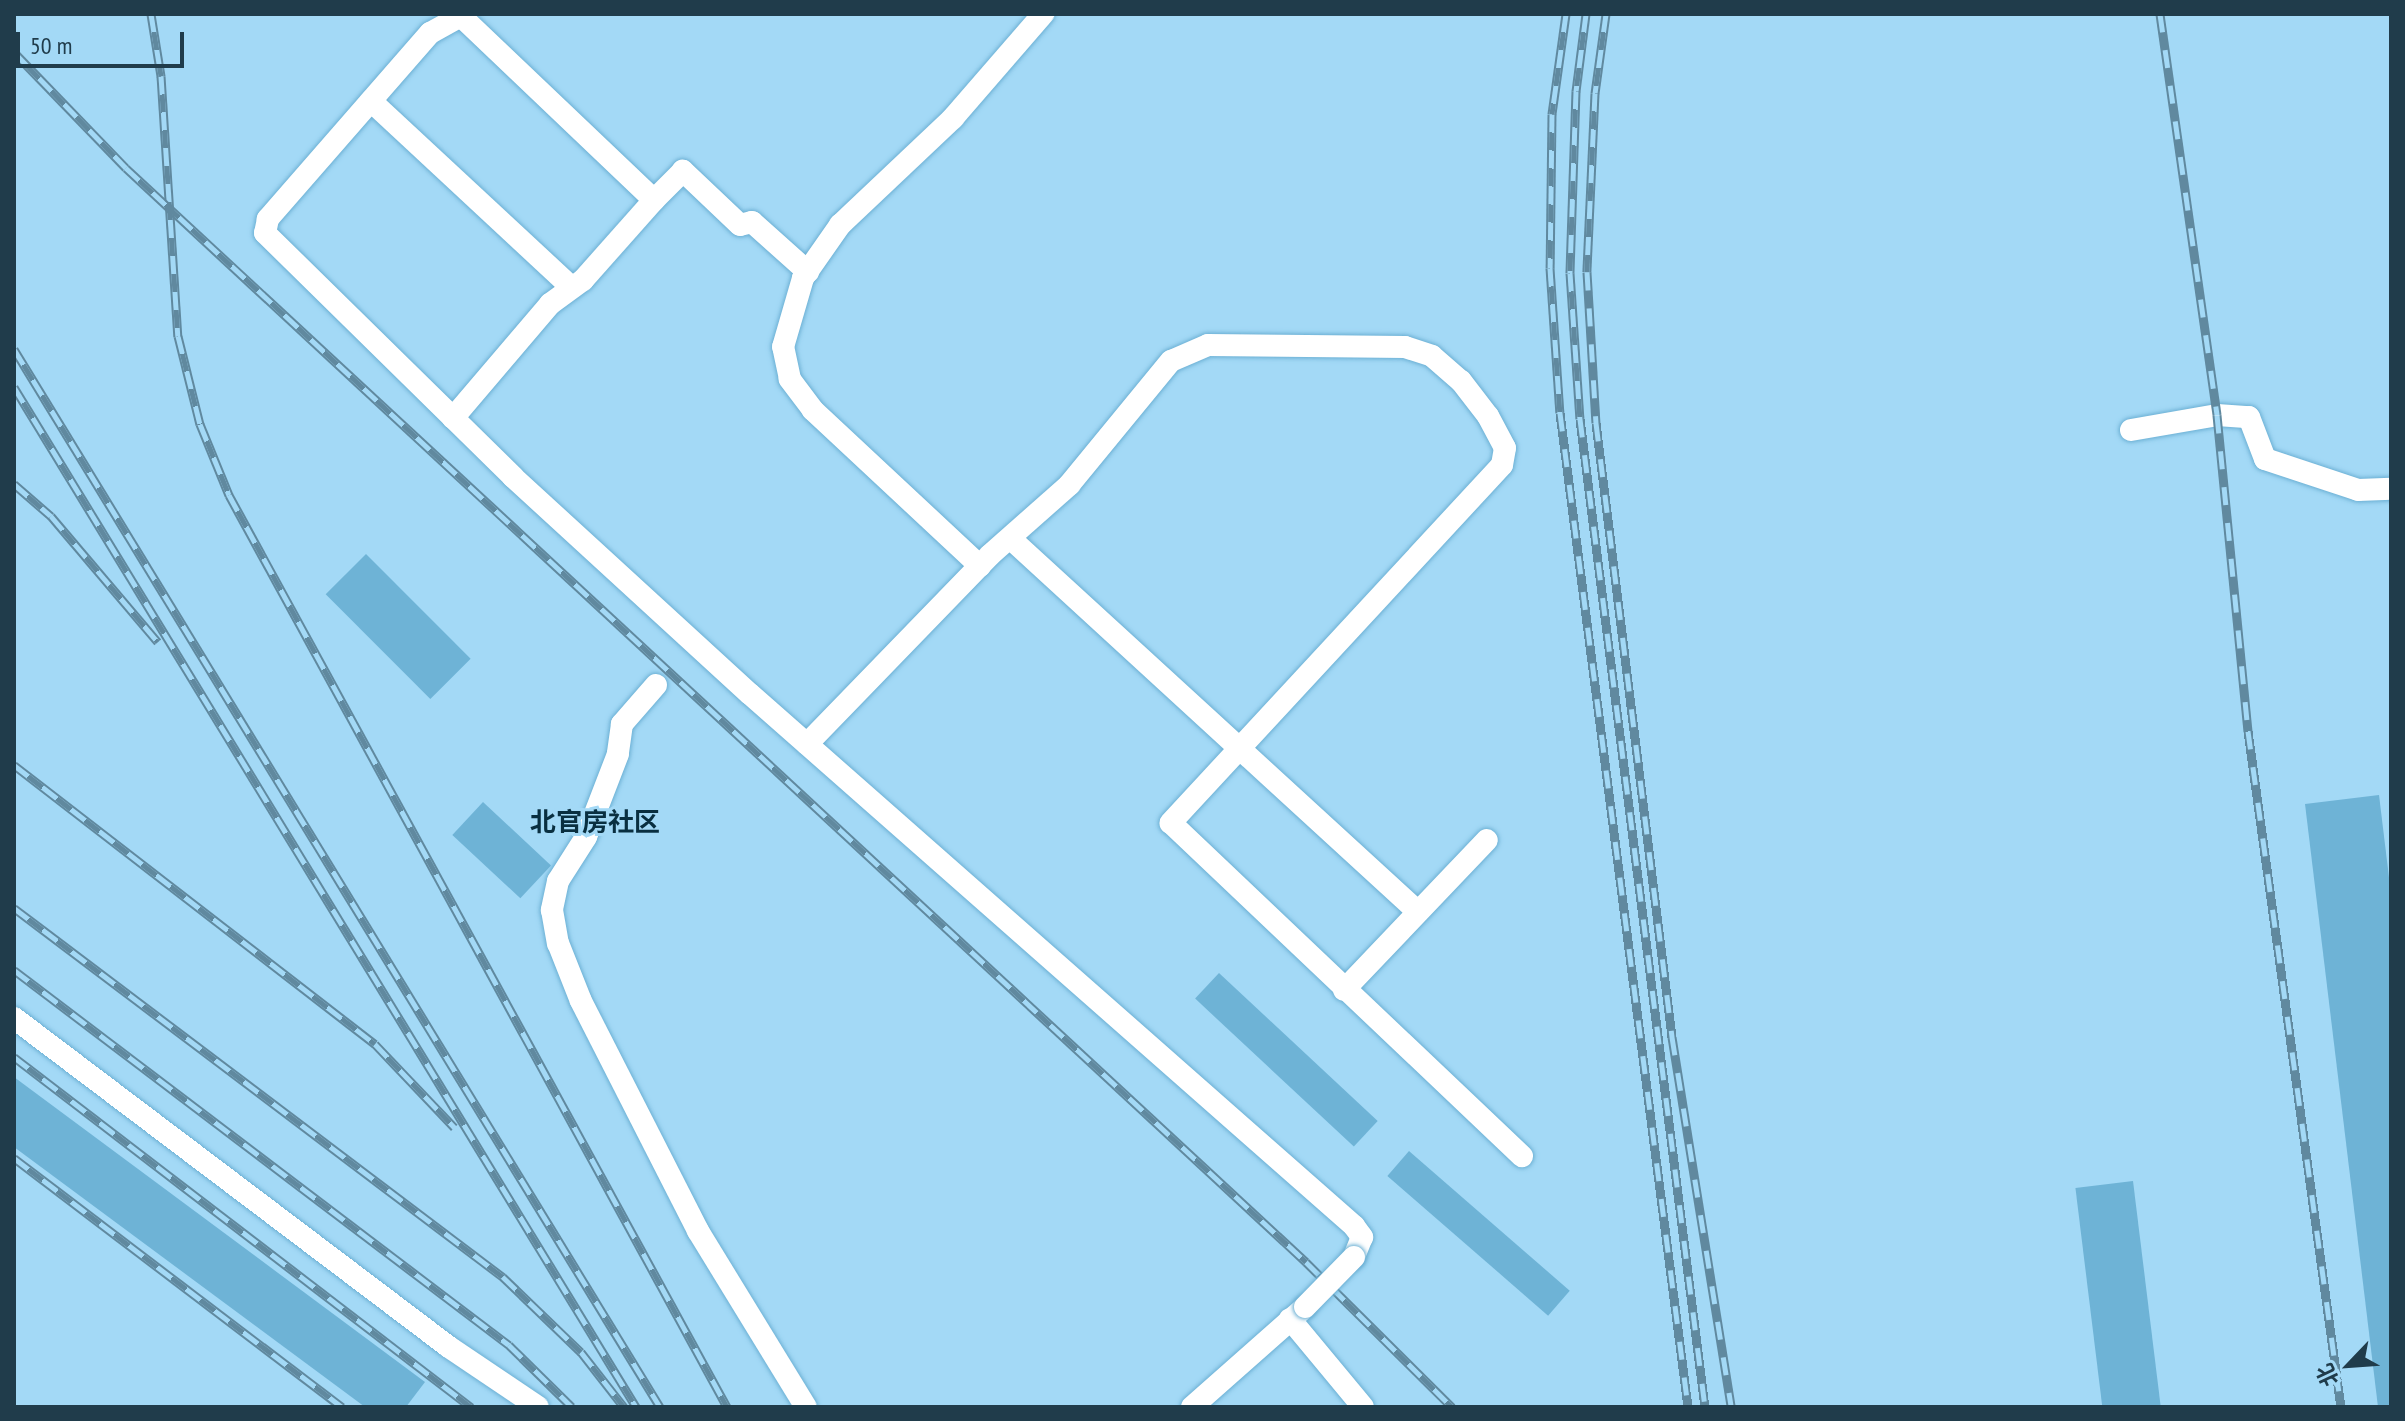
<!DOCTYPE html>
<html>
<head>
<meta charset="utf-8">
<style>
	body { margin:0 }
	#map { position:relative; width:2405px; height:1421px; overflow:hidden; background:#a3d9f6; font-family:"PT Sans Narrow","Noto Sans SC",sans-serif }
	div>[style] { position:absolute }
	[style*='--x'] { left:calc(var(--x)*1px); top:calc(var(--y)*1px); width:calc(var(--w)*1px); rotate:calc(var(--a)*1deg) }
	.building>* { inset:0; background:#6eb3d6; transform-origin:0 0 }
	.roads { filter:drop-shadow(0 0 2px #6cb0d4) drop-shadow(0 0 2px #6cb0d4) }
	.minor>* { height:22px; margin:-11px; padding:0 11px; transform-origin:11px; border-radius:11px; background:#fff }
	.rail>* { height:9px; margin-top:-4.5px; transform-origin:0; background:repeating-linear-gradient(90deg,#a3d9f6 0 18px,#60899f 0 36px); box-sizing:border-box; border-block:2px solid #60899f }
	.bridges { filter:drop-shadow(0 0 2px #6cb0d4) drop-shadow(0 0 2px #6cb0d4) }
	.minor-bridge>* { height:22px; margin:-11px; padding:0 11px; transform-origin:11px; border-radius:11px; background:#fff }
	span { translate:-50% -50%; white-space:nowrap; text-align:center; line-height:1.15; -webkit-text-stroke:6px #a3d9f6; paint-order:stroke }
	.neighbourhood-label { font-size:26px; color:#092f40; font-weight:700 }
	.frame { position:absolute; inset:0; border:16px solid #203c4b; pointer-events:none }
	.north { position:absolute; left:2309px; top:1325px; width:80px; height:80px; -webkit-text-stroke:6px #a3d9f6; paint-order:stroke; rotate:245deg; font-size:22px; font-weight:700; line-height:32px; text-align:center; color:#203c4b }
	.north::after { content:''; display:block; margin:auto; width:28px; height:36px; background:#203c4b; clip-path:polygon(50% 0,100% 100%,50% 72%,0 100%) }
	.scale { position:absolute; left:16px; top:32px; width:168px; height:36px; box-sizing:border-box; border:4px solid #203c4b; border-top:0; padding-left:10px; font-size:24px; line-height:28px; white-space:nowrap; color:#203c4b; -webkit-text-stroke:6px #a3d9f6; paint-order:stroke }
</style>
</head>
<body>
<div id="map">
	<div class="building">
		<div style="left:366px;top:554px;width:148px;height:57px;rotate:45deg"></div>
		<div style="clip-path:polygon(2379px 795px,2391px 894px,2391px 1407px,2378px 1407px,2305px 804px)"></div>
		<div style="left:483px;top:802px;width:93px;height:45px;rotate:43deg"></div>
		<div style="left:1219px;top:973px;width:217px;height:35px;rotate:43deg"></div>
		<div style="clip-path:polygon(14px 1077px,425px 1382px,406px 1407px,365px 1407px,14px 1147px)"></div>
		<div style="left:1409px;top:1151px;width:213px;height:33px;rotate:41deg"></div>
		<div style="left:2133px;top:1181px;width:228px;height:58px;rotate:83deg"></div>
	</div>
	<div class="roads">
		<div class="minor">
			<div style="--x:371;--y:101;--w:273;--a:42.9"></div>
			<div style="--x:808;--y:272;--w:75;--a:-138.2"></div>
			<div style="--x:752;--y:222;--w:12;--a:166"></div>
			<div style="--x:740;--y:225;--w:79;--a:-136.5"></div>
			<div style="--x:683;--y:171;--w:41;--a:135"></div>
			<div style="--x:654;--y:200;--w:267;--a:-136.4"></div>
			<div style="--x:461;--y:16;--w:35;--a:151"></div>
			<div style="--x:430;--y:33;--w:247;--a:131.1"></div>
			<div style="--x:268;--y:219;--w:14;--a:102"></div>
			<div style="--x:265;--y:233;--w:348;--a:44.5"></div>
			<div style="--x:513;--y:477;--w:321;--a:42.5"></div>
			<div style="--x:750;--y:694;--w:805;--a:41.37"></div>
			<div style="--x:1354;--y:1226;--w:14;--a:54"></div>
			<div style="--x:1362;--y:1237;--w:22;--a:112"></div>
			<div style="--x:453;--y:418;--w:150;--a:-49.6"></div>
			<div style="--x:550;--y:304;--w:41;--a:-36"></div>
			<div style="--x:583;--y:280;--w:107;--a:-48.4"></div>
			<div style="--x:2131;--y:430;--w:87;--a:-9.9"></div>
			<div style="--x:2217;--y:415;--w:32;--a:4"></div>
			<div style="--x:2249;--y:417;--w:45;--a:69.1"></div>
			<div style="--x:2265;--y:459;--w:98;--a:18.4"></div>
			<div style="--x:2358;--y:490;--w:33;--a:-2"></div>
			<div style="--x:1011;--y:539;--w:552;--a:42.5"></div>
			<div style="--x:980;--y:566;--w:229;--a:-137"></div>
			<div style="--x:813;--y:410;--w:39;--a:-127"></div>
			<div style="--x:790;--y:379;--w:33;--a:-102"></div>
			<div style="--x:783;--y:347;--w:72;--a:-73.8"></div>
			<div style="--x:803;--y:278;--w:65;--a:-55.1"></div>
			<div style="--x:840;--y:225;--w:156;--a:-43.4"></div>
			<div style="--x:953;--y:118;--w:138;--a:-49.1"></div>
			<div style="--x:656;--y:685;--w:52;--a:131.1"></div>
			<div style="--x:622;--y:724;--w:30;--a:98"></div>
			<div style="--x:618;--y:754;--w:89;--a:111.1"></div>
			<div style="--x:586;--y:837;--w:52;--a:122.5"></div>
			<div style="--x:558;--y:881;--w:30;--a:102"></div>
			<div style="--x:552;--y:910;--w:34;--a:80"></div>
			<div style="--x:558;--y:943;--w:62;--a:68.4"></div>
			<div style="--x:581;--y:1001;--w:258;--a:63"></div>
			<div style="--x:698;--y:1231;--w:206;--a:58.5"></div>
			<div style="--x:807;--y:744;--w:263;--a:-45.9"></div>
			<div style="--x:990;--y:555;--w:106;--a:-41.5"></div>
			<div style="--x:1069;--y:485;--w:161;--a:-50.6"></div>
			<div style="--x:1171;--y:361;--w:40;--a:-23.4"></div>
			<div style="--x:1208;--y:345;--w:197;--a:0.6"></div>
			<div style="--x:1405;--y:347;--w:28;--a:18"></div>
			<div style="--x:1432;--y:356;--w:38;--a:41"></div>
			<div style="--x:1461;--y:381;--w:44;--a:52.4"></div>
			<div style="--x:1488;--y:416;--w:36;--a:62"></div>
			<div style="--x:1505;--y:448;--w:17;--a:100"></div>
			<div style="--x:1502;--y:465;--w:488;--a:132.8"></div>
			<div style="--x:1171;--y:823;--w:484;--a:43.5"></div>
			<div style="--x:1344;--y:990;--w:207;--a:-46.4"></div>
			<div style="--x:14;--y:1018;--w:545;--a:37.1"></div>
			<div style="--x:449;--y:1347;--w:107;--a:34"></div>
			<div style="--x:1290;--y:1319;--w:114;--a:50.3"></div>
			<div style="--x:1192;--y:1407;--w:151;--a:-41.5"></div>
		</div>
	</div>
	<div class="rail">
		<div style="--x:151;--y:14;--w:63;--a:80.8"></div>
		<div style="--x:161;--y:76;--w:261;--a:86.3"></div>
		<div style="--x:178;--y:336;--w:91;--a:76"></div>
		<div style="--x:200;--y:424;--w:77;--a:67.8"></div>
		<div style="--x:229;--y:495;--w:1039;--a:61.36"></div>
		<div style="--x:1566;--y:14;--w:101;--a:98"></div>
		<div style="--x:1552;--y:114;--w:154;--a:90.7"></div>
		<div style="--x:1550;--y:268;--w:145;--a:86.1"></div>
		<div style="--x:1560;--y:413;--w:1002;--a:82.66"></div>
		<div style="--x:1586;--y:14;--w:78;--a:97.4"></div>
		<div style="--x:1576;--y:91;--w:182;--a:91.9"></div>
		<div style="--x:1570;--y:273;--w:146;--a:86.1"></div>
		<div style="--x:1580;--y:419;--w:996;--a:82.79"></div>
		<div style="--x:1606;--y:14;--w:80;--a:97.9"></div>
		<div style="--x:1595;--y:93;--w:179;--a:92.6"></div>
		<div style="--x:1587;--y:272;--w:151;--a:86.6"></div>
		<div style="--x:1596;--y:423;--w:619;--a:82.94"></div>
		<div style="--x:1672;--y:1037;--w:375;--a:80.9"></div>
		<div style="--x:2160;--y:14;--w:405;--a:81.9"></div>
		<div style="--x:2217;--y:415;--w:318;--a:84.4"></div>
		<div style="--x:2248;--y:731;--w:682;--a:82.17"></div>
		<div style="--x:14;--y:52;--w:161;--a:46"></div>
		<div style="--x:126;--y:168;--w:1609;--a:42.83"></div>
		<div style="--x:1306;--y:1262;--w:206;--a:44.8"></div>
		<div style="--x:14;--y:349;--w:1240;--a:58.59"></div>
		<div style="--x:14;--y:387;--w:1195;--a:58.62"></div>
		<div style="--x:14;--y:484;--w:49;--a:40.9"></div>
		<div style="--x:51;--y:516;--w:165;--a:49.7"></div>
		<div style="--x:14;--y:765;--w:456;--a:37.7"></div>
		<div style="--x:375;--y:1044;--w:115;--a:46.4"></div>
		<div style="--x:14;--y:908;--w:613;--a:37.04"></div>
		<div style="--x:503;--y:1277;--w:108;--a:43.9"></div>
		<div style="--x:581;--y:1352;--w:70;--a:52"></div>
		<div style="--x:14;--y:970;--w:621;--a:37.15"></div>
		<div style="--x:509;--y:1345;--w:88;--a:44.5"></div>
		<div style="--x:14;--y:1057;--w:576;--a:37.45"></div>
		<div style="--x:14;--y:1158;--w:412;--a:37.2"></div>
	</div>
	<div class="bridges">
		<div class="minor-bridge">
			<div style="--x:1305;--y:1307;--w:70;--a:-45.6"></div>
		</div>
	</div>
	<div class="neighbourhood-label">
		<span style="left:595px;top:822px">北官房社区</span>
	</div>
	<div class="frame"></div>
	<div class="north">北</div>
	<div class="scale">50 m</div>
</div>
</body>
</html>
